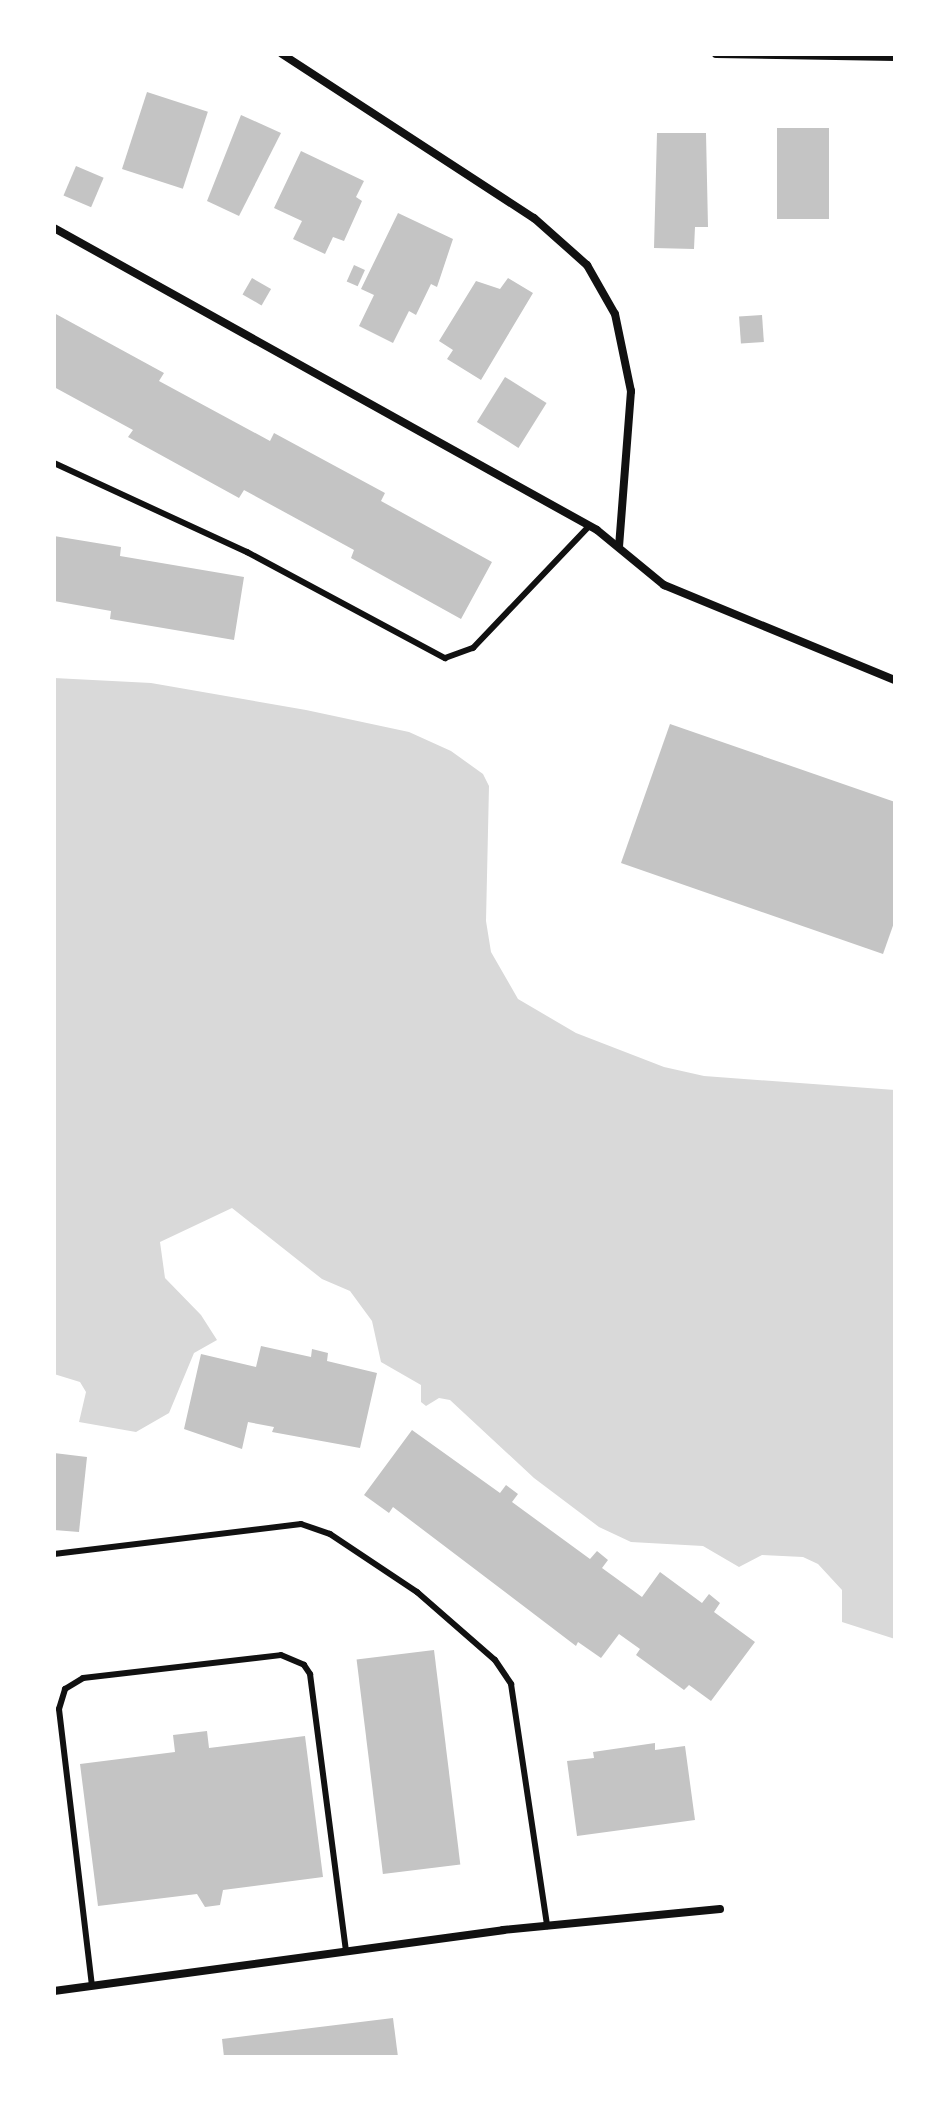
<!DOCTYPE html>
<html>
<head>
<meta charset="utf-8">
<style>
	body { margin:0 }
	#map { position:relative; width:949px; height:2111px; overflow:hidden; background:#fff; font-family:"Work Sans",sans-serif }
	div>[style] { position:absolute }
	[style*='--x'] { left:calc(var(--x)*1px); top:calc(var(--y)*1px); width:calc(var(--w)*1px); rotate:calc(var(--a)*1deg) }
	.water>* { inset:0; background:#d9d9d9 }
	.building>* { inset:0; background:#c4c4c4; transform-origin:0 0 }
	.service>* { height:6px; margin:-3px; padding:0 3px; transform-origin:3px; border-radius:3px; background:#111 }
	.minor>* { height:8px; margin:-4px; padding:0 4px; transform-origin:4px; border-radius:4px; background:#111 }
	span { translate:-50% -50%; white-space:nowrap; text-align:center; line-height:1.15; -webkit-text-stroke:6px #fff; paint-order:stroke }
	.frame { position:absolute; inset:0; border:56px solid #fff; pointer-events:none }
</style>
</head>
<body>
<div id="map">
	<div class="water">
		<div style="clip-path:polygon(54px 678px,151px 683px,306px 710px,409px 732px,451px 751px,483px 774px,489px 786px,486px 921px,491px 952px,518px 999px,576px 1033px,664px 1067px,704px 1076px,895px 1090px,895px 1639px,842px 1622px,842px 1590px,818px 1564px,803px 1557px,762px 1555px,739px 1567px,703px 1546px,631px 1542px,599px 1527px,534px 1478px,450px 1400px,439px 1398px,426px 1406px,421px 1402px,421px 1385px,381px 1362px,372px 1321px,350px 1291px,322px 1279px,232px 1208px,160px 1242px,165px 1278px,201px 1315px,217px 1340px,194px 1353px,169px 1413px,136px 1432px,79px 1422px,86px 1392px,80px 1382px,54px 1374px)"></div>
	</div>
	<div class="building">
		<div style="left:147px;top:92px;width:64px;height:81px;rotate:18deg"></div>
		<div style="clip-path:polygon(241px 115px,281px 133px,239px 216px,207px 201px)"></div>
		<div style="left:777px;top:128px;width:52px;height:91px"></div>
		<div style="clip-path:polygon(657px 133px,706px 133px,708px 227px,695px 227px,694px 249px,654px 248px)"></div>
		<div style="clip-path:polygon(301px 151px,364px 181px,356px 197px,362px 201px,344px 241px,333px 237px,325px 254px,293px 239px,302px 221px,274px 208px)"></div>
		<div style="left:76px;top:166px;width:30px;height:32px;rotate:23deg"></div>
		<div style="clip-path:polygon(398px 213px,453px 239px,437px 287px,431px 284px,416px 315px,409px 311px,393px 343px,359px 326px,374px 295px,361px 289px)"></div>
		<div style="left:354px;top:265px;width:12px;height:18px;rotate:24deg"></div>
		<div style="left:252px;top:278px;width:22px;height:19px;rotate:30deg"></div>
		<div style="clip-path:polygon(508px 278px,533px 293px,481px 380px,447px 359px,453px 350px,439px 341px,476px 281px,500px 289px)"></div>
		<div style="clip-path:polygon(54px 313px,164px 373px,159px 381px,270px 441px,274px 433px,385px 493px,381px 501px,492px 562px,461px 619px,351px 558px,354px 550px,244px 490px,239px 498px,128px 437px,133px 430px,54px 387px)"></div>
		<div style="left:762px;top:315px;width:27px;height:23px;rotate:86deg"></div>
		<div style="left:505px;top:377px;width:49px;height:53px;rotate:32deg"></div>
		<div style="clip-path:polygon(54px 536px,121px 547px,120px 556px,244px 577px,234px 640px,110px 619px,111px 611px,54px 601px)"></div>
		<div style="clip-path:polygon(670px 724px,895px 802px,895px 920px,883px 954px,621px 863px)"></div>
		<div style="clip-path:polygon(261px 1346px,311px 1357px,312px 1349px,328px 1353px,327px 1361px,377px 1373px,360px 1448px,272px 1432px,274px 1427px,248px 1422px,242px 1449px,184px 1429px,201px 1354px,256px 1367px)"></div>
		<div style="clip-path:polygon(412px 1430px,500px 1493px,506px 1485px,518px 1494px,512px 1502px,590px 1559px,597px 1551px,608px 1560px,602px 1568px,642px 1597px,660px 1572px,702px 1603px,709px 1594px,720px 1603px,714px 1612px,755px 1642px,711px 1701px,689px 1685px,684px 1690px,636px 1655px,640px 1649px,619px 1634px,601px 1658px,578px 1642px,576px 1646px,393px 1507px,389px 1513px,364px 1495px)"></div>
		<div style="clip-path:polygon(54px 1453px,87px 1457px,79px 1532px,54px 1530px)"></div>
		<div style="left:434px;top:1650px;width:216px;height:78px;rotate:83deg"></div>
		<div style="clip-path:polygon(207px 1731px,209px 1748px,305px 1736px,323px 1877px,223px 1890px,220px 1905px,205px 1907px,197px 1894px,98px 1906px,80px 1764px,175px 1752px,173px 1735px)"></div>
		<div style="clip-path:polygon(655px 1743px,655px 1750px,685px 1746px,695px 1820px,577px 1836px,567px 1761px,594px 1758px,593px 1752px)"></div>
		<div style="clip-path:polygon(393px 2018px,398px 2057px,224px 2057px,222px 2039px)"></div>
	</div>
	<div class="service">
		<div style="--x:54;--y:463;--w:213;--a:24.8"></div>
		<div style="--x:247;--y:552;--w:225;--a:28.2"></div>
		<div style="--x:445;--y:658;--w:30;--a:-20"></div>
		<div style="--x:473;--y:648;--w:168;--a:-46.4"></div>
		<div style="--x:54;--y:1554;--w:249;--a:-6.9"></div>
		<div style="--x:301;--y:1524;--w:31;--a:19"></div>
		<div style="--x:330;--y:1534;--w:105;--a:33.7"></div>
		<div style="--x:417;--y:1592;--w:103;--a:41.1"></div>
		<div style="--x:495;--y:1660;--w:29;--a:56"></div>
		<div style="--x:511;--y:1684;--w:245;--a:81.5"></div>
		<div style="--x:92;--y:1986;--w:279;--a:-96.8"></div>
		<div style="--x:59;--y:1709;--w:21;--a:-73"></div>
		<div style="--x:65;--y:1689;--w:21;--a:-31"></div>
		<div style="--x:83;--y:1678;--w:199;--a:-6.6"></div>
		<div style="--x:281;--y:1655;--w:25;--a:23"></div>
		<div style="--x:304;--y:1665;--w:11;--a:56"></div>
		<div style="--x:310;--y:1674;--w:279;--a:82.6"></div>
	</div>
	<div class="minor">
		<div style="--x:282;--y:54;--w:301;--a:33.1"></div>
		<div style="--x:534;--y:218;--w:71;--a:41.6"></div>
		<div style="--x:587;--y:265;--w:56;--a:60.3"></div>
		<div style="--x:615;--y:314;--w:79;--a:78.3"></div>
		<div style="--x:631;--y:391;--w:156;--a:94.4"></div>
		<div style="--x:716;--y:54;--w:179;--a:1"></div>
		<div style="--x:54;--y:228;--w:621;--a:29.08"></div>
		<div style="--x:597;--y:530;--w:87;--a:39.4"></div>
		<div style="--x:664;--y:585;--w:250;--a:22.4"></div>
		<div style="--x:54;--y:1991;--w:453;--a:-7.7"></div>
		<div style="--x:503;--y:1930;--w:218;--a:-5.5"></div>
	</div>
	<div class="frame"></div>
</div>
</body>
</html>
